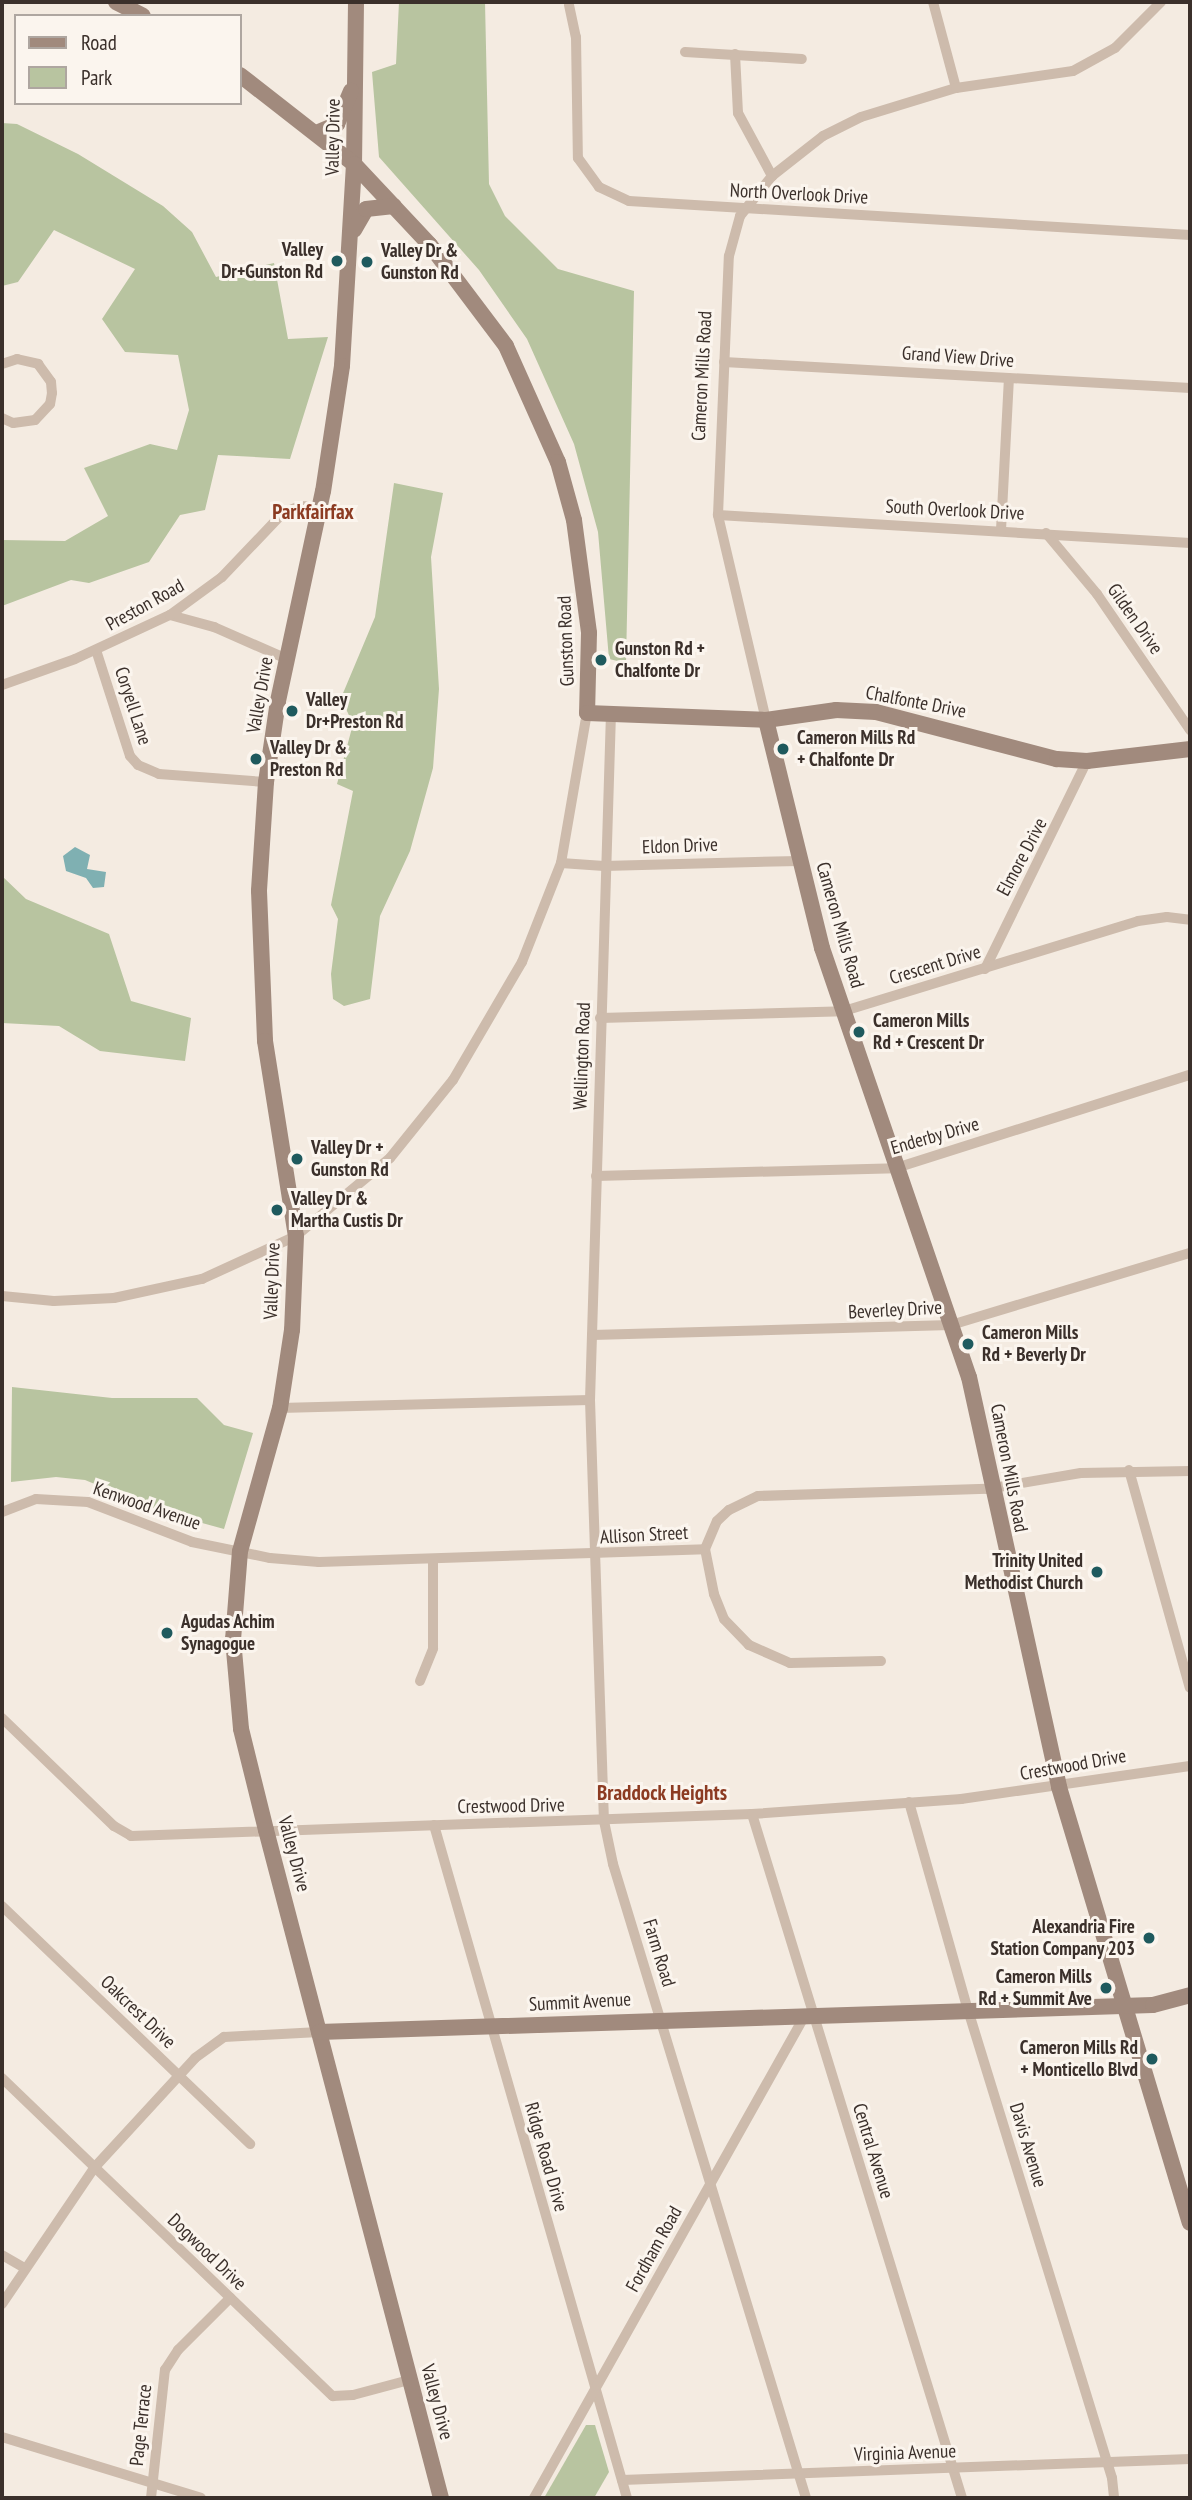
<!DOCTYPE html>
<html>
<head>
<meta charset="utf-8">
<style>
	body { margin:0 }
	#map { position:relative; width:1192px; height:2500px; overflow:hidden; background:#f4ebe1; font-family:"PT Sans Narrow",sans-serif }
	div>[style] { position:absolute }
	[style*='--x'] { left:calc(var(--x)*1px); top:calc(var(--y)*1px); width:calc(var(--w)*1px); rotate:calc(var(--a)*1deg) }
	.green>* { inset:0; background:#b8c4a0 }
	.water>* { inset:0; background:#7fb0b2 }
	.street>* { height:10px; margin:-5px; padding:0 5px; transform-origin:5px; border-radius:5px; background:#cdbbac }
	.secondary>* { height:16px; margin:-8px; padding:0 8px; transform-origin:8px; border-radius:8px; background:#a18a7d }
	.dots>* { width:19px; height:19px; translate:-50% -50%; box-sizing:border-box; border:4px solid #fbf5ee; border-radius:50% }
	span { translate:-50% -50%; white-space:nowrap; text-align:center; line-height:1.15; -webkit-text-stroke:6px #fbf5ee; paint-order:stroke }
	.street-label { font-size:19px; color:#3b302b }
	.poi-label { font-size:19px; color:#3b302b; font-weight:700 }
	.right { translate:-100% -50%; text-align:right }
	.left { translate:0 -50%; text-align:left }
	.neighbourhood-label { font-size:21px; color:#8c3b22; font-weight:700 }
	.frame { position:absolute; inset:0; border:4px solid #3b302b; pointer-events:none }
	.legend { position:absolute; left:14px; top:14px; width:228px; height:91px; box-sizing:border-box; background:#fbf5ee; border:2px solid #aea6a0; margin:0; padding:9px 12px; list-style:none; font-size:21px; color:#3b302b }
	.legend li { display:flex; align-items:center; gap:14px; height:35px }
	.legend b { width:35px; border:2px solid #aea6a0 }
</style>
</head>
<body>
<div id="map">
	<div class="green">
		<div style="clip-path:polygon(399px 2px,485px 2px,489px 184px,505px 216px,558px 269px,634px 291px,626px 663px,609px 659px,598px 532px,574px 444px,527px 339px,479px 270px,379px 157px,372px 72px,396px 64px)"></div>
		<div style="clip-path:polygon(2px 123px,17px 124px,78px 154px,163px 206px,192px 232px,216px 277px,274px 263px,288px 339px,328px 337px,290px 459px,218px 455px,205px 510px,180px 515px,149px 562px,89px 583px,71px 580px,2px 606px,2px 540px,65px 541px,108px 516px,84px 468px,150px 444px,177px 450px,189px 410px,178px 355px,125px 352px,102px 319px,135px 269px,54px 230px,18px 282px,2px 286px)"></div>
		<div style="clip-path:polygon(394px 483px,443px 493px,431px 557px,439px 689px,433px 768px,410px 851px,380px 916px,370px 999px,344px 1006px,333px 999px,331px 974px,338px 919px,331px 905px,353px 791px,337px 784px,353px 724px,341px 698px,375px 617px)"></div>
		<div style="clip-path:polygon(2px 876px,26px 899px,109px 934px,131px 1001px,191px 1018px,185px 1061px,100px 1051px,59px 1026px,2px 1023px)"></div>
		<div style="clip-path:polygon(12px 1387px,112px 1398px,197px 1398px,224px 1425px,253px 1433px,224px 1529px,162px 1512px,85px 1480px,56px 1477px,11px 1482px)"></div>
		<div style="clip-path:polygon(586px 2425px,595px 2425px,609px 2472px,594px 2498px,544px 2498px)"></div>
	</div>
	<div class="water">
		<div style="clip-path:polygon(75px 847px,90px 855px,87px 869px,106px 872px,104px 887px,93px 888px,86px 878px,66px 871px,63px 856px)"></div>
	</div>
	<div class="street">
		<div style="--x:933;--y:2;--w:89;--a:75"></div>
		<div style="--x:569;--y:5;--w:33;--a:78"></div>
		<div style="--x:576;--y:37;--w:121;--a:89.1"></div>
		<div style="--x:578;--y:158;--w:36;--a:54"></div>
		<div style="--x:599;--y:187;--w:33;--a:25"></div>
		<div style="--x:629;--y:201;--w:562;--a:3.47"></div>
		<div style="--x:685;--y:52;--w:117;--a:3.4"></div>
		<div style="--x:735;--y:54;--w:59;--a:87.1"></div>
		<div style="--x:738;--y:113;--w:72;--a:61.6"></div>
		<div style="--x:724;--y:362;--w:467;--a:3.2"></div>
		<div style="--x:2;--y:364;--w:16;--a:-18"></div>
		<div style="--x:17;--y:359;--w:22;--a:13"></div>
		<div style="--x:38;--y:364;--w:22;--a:54"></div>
		<div style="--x:51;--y:382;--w:11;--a:85"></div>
		<div style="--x:52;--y:393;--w:11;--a:100"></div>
		<div style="--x:50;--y:404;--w:22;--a:133"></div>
		<div style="--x:35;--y:420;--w:22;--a:172"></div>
		<div style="--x:13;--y:423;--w:12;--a:-156"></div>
		<div style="--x:718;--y:515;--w:473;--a:3.4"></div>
		<div style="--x:1001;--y:530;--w:152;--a:-87"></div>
		<div style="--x:1046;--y:533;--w:80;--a:50.1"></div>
		<div style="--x:1097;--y:594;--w:165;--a:55.6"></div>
		<div style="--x:170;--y:615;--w:46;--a:15.3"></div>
		<div style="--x:214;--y:627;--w:80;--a:23.7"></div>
		<div style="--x:96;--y:650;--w:111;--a:72.2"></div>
		<div style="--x:130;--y:756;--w:12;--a:48"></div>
		<div style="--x:138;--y:765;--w:23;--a:23"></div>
		<div style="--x:159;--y:774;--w:107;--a:4.3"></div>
		<div style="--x:2;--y:685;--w:77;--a:-19.6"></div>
		<div style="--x:75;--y:659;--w:105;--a:-24.9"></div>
		<div style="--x:170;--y:615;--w:64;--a:-36.2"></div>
		<div style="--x:222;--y:577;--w:88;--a:-46.4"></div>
		<div style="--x:283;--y:513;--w:18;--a:-22"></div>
		<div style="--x:300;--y:506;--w:19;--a:3"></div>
		<div style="--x:611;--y:713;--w:687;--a:91.75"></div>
		<div style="--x:590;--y:1400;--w:421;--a:88.1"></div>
		<div style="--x:604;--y:1821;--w:44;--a:78.2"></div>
		<div style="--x:613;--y:1864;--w:663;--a:73.07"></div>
		<div style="--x:766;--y:720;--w:211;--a:-103.2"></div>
		<div style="--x:718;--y:515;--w:259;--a:-87.6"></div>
		<div style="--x:729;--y:256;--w:41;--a:-74.6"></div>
		<div style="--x:740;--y:216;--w:51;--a:-51.3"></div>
		<div style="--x:772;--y:176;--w:65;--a:-38.1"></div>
		<div style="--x:823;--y:136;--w:42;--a:-26.6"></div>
		<div style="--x:861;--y:117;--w:99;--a:-17"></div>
		<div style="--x:956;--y:88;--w:118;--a:-8.3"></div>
		<div style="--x:1073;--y:71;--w:48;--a:-28.7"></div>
		<div style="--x:1115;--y:48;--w:65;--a:-45"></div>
		<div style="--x:561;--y:863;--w:43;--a:4"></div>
		<div style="--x:604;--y:866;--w:195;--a:-1.5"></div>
		<div style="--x:985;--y:969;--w:232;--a:-63.9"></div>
		<div style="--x:600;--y:1018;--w:244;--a:-1.6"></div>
		<div style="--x:844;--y:1011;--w:307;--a:-17"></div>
		<div style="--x:1138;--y:921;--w:29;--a:-8"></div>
		<div style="--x:1167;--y:917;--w:23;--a:7"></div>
		<div style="--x:596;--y:1176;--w:300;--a:-1.5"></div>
		<div style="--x:896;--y:1168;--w:308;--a:-17.6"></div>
		<div style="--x:2;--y:1296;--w:52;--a:5.5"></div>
		<div style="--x:54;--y:1301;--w:60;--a:-2.9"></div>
		<div style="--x:114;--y:1298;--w:90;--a:-12.2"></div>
		<div style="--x:202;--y:1279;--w:103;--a:-24.6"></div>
		<div style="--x:296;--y:1236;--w:122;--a:-39.7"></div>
		<div style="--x:390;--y:1158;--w:100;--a:-51.1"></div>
		<div style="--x:453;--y:1080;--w:137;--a:-59.7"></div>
		<div style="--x:522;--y:962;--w:106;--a:-68.5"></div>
		<div style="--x:561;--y:863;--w:152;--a:-80.2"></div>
		<div style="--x:592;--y:1335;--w:359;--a:-1.6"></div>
		<div style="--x:951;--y:1325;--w:250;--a:-16.8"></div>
		<div style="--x:280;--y:1408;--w:310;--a:-1.5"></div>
		<div style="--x:1129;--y:1470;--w:226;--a:74.4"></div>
		<div style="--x:2;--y:1512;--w:36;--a:-21"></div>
		<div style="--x:36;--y:1499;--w:52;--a:3.3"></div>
		<div style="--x:88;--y:1502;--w:111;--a:21"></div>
		<div style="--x:192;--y:1542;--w:80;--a:11.6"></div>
		<div style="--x:270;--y:1558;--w:49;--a:4.7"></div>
		<div style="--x:319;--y:1562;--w:386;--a:-1.9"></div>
		<div style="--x:881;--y:1661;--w:91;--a:178.7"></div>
		<div style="--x:790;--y:1663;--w:45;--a:-156.3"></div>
		<div style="--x:749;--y:1645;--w:36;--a:-134"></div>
		<div style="--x:724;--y:1619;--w:27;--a:-112"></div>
		<div style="--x:714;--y:1594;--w:46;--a:-101.3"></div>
		<div style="--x:705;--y:1549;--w:30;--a:-67"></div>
		<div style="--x:717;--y:1521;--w:16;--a:-43"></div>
		<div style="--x:729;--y:1510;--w:32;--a:-26"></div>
		<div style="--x:758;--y:1496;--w:229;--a:-1.8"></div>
		<div style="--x:987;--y:1489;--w:95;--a:-9.7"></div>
		<div style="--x:1081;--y:1473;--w:109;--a:-1.1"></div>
		<div style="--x:420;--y:1681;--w:35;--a:-68"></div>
		<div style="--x:433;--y:1648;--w:88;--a:-90"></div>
		<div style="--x:2;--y:1718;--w:156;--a:44"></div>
		<div style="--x:114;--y:1826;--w:20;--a:30"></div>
		<div style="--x:131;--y:1836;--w:621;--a:-2.03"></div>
		<div style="--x:752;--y:1814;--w:210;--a:-4.1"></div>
		<div style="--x:961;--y:1799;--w:231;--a:-8.2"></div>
		<div style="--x:909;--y:1802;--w:216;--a:74.2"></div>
		<div style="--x:968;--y:2010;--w:490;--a:72.9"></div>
		<div style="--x:1112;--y:2478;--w:20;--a:84"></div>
		<div style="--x:752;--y:1814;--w:716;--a:72.93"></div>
		<div style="--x:434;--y:1825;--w:700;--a:74"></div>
		<div style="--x:2;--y:1906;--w:344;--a:43.8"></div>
		<div style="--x:2;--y:2078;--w:459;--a:43.9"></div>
		<div style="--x:333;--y:2396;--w:20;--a:-3"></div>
		<div style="--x:353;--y:2395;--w:58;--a:-15"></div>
		<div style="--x:2;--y:2255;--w:24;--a:30"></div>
		<div style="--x:2;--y:2304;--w:164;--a:-55.9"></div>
		<div style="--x:94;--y:2168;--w:149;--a:-47.4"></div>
		<div style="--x:195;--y:2058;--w:36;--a:-36"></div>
		<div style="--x:224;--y:2037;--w:95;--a:-3"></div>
		<div style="--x:2;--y:2437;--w:208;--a:17"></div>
		<div style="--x:622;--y:2480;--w:568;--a:-2.12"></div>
		<div style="--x:151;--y:2498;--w:129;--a:-83.8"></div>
		<div style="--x:165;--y:2370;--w:24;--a:-57"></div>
		<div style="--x:178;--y:2350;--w:74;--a:-45"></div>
		<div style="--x:534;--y:2498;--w:552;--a:-60.69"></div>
	</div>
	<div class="secondary">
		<div style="--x:116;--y:2;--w:30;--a:27"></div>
		<div style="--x:356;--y:2;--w:162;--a:90.7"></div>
		<div style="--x:354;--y:164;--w:202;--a:93.4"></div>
		<div style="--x:342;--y:366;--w:126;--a:98.6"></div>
		<div style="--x:323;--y:491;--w:215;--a:102.1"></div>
		<div style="--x:278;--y:701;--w:82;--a:98.4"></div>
		<div style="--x:266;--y:782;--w:109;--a:93.7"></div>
		<div style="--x:259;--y:891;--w:150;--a:87.7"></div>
		<div style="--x:265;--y:1041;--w:197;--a:81"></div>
		<div style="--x:296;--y:1236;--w:94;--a:92.4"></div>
		<div style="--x:292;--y:1330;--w:79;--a:98.7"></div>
		<div style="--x:280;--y:1408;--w:148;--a:105.6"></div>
		<div style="--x:240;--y:1551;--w:88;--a:94.5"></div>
		<div style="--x:233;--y:1639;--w:90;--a:84.9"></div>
		<div style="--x:241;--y:1729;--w:104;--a:76.1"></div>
		<div style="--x:266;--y:1830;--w:691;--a:75.32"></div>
		<div style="--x:240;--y:75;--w:145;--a:38"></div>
		<div style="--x:354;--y:164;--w:111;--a:46.8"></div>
		<div style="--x:430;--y:245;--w:126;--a:53"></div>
		<div style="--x:506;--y:346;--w:127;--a:65.9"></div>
		<div style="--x:558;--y:462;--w:60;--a:74.6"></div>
		<div style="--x:574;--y:520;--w:114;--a:82.4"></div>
		<div style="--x:589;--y:633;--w:80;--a:91.4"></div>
		<div style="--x:587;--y:713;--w:179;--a:2.2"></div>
		<div style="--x:766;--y:720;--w:71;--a:-8.1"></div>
		<div style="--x:836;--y:710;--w:40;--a:2.9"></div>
		<div style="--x:876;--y:712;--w:187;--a:14.6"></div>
		<div style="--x:1057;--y:759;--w:30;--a:4"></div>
		<div style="--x:1087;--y:761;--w:104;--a:-6.6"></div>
		<div style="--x:316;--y:133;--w:23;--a:-23"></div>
		<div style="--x:337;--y:124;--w:36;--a:-67"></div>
		<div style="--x:354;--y:230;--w:24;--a:-60"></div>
		<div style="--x:366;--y:209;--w:28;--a:-6"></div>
		<div style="--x:766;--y:720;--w:235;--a:76.2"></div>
		<div style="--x:822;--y:948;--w:453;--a:71.1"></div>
		<div style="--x:969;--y:1377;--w:420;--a:77.6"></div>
		<div style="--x:1059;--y:1787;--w:455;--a:73.3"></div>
		<div style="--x:319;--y:2032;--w:834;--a:-1.85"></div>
		<div style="--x:1153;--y:2005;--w:38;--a:-15"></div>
	</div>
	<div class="dots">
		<div style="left:337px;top:261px;background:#1f5a5e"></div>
		<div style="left:367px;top:262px;background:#1f5a5e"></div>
		<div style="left:601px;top:660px;background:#1f5a5e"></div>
		<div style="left:292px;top:711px;background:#1f5a5e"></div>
		<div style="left:783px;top:749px;background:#1f5a5e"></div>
		<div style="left:256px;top:759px;background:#1f5a5e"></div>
		<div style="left:859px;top:1032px;background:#1f5a5e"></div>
		<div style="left:297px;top:1159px;background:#1f5a5e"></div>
		<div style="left:277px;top:1210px;background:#1f5a5e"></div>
		<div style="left:968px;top:1344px;background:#1f5a5e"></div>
		<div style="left:1097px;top:1572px;background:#1f5a5e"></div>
		<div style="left:167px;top:1633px;background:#1f5a5e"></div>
		<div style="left:1149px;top:1938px;background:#1f5a5e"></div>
		<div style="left:1106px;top:1988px;background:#1f5a5e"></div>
		<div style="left:1152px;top:2059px;background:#1f5a5e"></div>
	</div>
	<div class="street-label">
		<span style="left:333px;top:137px;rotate:-89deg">Valley Drive</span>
		<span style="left:799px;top:194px;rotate:3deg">North Overlook Drive</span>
		<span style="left:958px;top:357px;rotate:4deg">Grand View Drive</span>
		<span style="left:702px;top:376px;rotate:-87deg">Cameron Mills Road</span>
		<span style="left:955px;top:510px;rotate:3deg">South Overlook Drive</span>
		<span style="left:145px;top:605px;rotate:-29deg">Preston Road</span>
		<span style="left:1135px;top:619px;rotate:55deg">Gilden Drive</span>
		<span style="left:566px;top:641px;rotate:-92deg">Gunston Road</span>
		<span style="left:260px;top:695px;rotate:-80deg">Valley Drive</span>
		<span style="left:916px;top:702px;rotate:11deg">Chalfonte Drive</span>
		<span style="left:133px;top:706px;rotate:72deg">Coryell Lane</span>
		<span style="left:680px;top:846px;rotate:-2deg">Eldon Drive</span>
		<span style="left:1022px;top:857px;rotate:-62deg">Elmore Drive</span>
		<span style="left:840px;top:925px;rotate:74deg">Cameron Mills Road</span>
		<span style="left:935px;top:965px;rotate:-17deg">Crescent Drive</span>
		<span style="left:582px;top:1056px;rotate:-88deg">Wellington Road</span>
		<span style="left:935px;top:1136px;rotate:-16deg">Enderby Drive</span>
		<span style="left:272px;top:1281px;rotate:-88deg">Valley Drive</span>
		<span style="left:895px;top:1310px;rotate:-3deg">Beverley Drive</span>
		<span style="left:1009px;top:1468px;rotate:79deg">Cameron Mills Road</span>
		<span style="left:147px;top:1506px;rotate:19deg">Kenwood Avenue</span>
		<span style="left:644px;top:1535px;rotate:-3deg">Allison Street</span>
		<span style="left:1073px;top:1765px;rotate:-10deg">Crestwood Drive</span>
		<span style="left:511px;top:1806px;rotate:-1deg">Crestwood Drive</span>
		<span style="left:294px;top:1854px;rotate:75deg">Valley Drive</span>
		<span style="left:659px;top:1953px;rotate:73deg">Farm Road</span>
		<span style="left:580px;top:2002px;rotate:-3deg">Summit Avenue</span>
		<span style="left:138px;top:2012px;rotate:44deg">Oakcrest Drive</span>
		<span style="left:1028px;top:2145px;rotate:73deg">Davis Avenue</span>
		<span style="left:873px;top:2151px;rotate:73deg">Central Avenue</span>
		<span style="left:546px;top:2157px;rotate:74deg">Ridge Road Drive</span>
		<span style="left:654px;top:2249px;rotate:-61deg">Fordham Road</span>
		<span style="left:207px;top:2252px;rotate:44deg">Dogwood Drive</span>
		<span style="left:437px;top:2402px;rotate:75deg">Valley Drive</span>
		<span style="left:141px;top:2425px;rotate:-84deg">Page Terrace</span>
		<span style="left:905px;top:2453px;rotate:-2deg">Virginia Avenue</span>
	</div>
	<div class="poi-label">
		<span class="right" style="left:323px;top:261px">Valley<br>Dr+Gunston Rd</span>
		<span class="left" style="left:381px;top:262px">Valley Dr &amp;<br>Gunston Rd</span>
		<span class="left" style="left:615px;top:660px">Gunston Rd +<br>Chalfonte Dr</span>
		<span class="left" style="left:306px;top:711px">Valley<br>Dr+Preston Rd</span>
		<span class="left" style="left:797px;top:749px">Cameron Mills Rd<br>+ Chalfonte Dr</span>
		<span class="left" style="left:270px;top:759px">Valley Dr &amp;<br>Preston Rd</span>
		<span class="left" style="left:873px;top:1032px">Cameron Mills<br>Rd + Crescent Dr</span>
		<span class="left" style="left:311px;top:1159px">Valley Dr +<br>Gunston Rd</span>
		<span class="left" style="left:291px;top:1210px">Valley Dr &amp;<br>Martha Custis Dr</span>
		<span class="left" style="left:982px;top:1344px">Cameron Mills<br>Rd + Beverly Dr</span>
		<span class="right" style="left:1083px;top:1572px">Trinity United<br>Methodist Church</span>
		<span class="left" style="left:181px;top:1633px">Agudas Achim<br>Synagogue</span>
		<span class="right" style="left:1135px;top:1938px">Alexandria Fire<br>Station Company 203</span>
		<span class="right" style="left:1092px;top:1988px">Cameron Mills<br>Rd + Summit Ave</span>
		<span class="right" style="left:1138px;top:2059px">Cameron Mills Rd<br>+ Monticello Blvd</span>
	</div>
	<div class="neighbourhood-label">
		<span style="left:313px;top:512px">Parkfairfax</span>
		<span style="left:662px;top:1793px">Braddock Heights</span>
	</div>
	<div class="frame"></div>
	<ul class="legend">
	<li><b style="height:9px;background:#a18a7d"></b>Road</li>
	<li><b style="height:19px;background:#b8c4a0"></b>Park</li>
	</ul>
</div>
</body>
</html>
